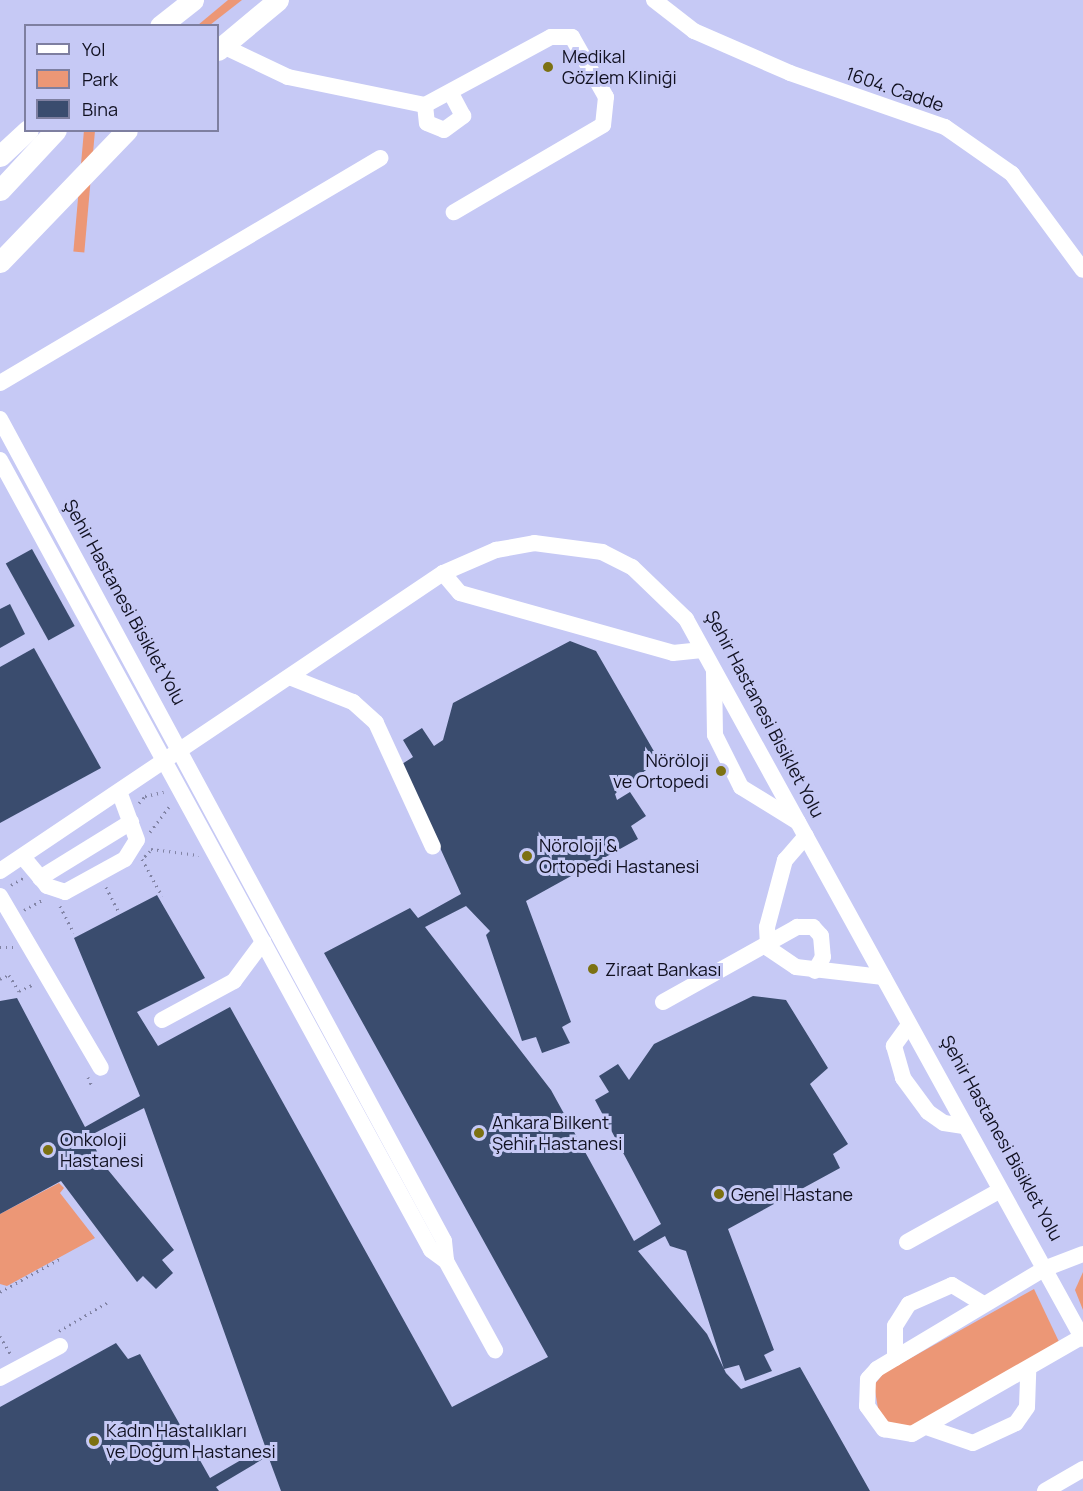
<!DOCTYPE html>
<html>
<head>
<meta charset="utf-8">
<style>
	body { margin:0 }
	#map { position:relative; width:1083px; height:1491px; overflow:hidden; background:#c6c9f5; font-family:Manrope,sans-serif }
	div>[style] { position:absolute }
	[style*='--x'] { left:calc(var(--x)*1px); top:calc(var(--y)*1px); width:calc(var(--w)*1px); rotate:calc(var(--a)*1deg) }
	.green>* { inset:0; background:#ec9776; transform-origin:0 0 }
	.building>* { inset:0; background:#3a4c6e; transform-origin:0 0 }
	.path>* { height:3px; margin-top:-1.5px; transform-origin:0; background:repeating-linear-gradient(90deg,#8284a5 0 1.5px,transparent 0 6px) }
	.minor>* { height:16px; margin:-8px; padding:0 8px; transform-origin:8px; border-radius:8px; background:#fff }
	.major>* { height:21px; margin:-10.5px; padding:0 10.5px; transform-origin:10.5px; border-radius:10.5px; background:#fff }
	.dots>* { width:16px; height:16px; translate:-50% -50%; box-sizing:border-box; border:3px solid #c6c9f5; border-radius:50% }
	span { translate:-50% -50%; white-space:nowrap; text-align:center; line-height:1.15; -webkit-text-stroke:6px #c6c9f5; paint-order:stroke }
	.poi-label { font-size:18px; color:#111121 }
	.left { translate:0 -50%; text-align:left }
	.right { translate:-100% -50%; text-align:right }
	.street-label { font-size:18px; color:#111121 }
	.legend { position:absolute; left:24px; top:24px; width:195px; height:108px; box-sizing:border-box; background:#c6c9f5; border:2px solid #7e7fa0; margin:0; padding:8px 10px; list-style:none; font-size:18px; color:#111121 }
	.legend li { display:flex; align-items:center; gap:12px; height:30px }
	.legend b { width:30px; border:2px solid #7e7fa0 }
</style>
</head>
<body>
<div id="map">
	<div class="green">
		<div style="clip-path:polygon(228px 0,242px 0,210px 25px,198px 25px)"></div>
		<div style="left:84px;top:130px;width:11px;height:122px;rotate:5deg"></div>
		<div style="clip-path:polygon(59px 1183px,64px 1188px,60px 1193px,95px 1238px,7px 1286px,0 1284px,0 1214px)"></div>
		<div style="clip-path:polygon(1083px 1272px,1083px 1310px,1075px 1290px)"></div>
		<div style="clip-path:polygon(1034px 1289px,1061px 1346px,911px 1430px,895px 1428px,879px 1414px,874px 1385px,884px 1373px)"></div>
	</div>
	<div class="building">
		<div style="left:32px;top:549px;width:88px;height:30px;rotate:61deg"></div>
		<div style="clip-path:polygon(10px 604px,25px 634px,0 648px,0 609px)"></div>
		<div style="clip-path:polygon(570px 641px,596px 651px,659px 760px,615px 794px,617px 800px,630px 792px,646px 816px,631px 826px,638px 839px,526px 901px,571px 1022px,562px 1027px,570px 1043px,542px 1053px,536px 1037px,522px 1041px,486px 935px,490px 931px,466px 906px,425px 927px,551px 1090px,634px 1241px,661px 1224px,595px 1100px,609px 1092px,599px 1076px,618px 1064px,629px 1080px,654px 1044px,753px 996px,786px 1000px,828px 1068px,810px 1084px,848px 1144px,833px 1154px,840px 1168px,728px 1229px,774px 1350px,764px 1355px,772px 1371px,745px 1381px,739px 1365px,724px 1369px,686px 1251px,670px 1246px,665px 1236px,638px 1251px,707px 1334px,726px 1373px,741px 1389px,800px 1367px,870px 1491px,281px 1491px,268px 1456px,216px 1487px,219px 1491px,0 1491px,0 1407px,116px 1343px,128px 1359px,140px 1354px,210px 1478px,265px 1446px,144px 1108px,89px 1136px,104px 1165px,174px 1250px,162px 1260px,173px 1273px,156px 1289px,143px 1276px,137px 1282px,61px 1181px,0 1214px,0 1001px,17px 998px,85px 1127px,140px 1096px,74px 938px,157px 895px,205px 978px,137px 1012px,158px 1046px,230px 1007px,452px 1407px,548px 1357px,324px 953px,410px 908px,418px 918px,461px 894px,402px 764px,413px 757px,403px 740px,422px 728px,434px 746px,443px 740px,453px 703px)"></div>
		<div style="clip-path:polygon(34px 648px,101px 768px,0 823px,0 667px)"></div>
	</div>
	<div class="path">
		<div style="--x:139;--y:803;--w:9;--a:-49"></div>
		<div style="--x:145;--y:796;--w:19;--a:-12"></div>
		<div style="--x:150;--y:832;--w:35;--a:-53"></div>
		<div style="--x:151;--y:849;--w:48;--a:7.1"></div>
		<div style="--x:150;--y:851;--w:11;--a:135"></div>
		<div style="--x:142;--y:859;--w:42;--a:61.6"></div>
		<div style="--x:11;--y:885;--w:14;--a:-30"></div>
		<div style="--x:106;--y:887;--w:30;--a:63"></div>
		<div style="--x:60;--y:906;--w:30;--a:63"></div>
		<div style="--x:24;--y:910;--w:21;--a:-29"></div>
		<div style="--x:0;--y:947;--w:13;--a:0"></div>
		<div style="--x:0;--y:979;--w:10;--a:-24"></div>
		<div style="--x:9;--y:975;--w:19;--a:58"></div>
		<div style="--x:19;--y:991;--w:17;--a:-25"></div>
		<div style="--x:88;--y:1077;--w:8;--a:67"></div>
		<div style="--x:0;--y:1292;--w:70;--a:-29.1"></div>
		<div style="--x:59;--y:1331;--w:57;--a:-30.6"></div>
		<div style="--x:0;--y:1336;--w:22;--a:60"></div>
	</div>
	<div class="minor">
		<div style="--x:654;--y:0;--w:51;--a:37.8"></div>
		<div style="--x:694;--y:31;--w:105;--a:23.6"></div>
		<div style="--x:790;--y:73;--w:164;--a:19.2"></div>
		<div style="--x:945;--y:127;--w:82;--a:35"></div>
		<div style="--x:1012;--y:174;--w:119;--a:53.5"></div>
		<div style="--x:223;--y:46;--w:72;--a:25.5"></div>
		<div style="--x:288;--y:77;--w:140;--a:11.6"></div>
		<div style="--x:425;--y:105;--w:143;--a:-28.4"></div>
		<div style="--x:551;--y:37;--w:21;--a:0"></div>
		<div style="--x:572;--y:37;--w:69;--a:60.5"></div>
		<div style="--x:606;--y:97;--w:28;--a:96"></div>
		<div style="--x:603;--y:125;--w:173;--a:149.7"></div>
		<div style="--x:425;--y:105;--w:18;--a:84"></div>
		<div style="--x:427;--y:123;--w:18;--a:22"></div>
		<div style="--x:444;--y:130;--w:24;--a:-36"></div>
		<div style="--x:463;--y:116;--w:26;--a:-118"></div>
		<div style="--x:0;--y:383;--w:442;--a:-30.6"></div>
		<div style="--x:0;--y:419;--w:934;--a:61.62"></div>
		<div style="--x:444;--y:1241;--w:20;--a:84"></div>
		<div style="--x:446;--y:1261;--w:102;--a:61.2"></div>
		<div style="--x:0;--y:460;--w:900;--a:61.38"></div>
		<div style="--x:431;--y:1250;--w:19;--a:36"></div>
		<div style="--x:443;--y:573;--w:26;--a:50"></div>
		<div style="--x:460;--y:593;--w:221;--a:15.7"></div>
		<div style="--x:673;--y:653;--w:29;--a:-6"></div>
		<div style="--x:714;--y:672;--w:63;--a:89.1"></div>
		<div style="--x:715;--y:735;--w:58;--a:63.4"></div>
		<div style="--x:741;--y:787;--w:67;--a:31.6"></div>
		<div style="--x:292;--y:678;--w:66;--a:21.5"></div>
		<div style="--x:353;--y:702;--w:31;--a:42"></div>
		<div style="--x:376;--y:723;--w:136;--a:65.3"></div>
		<div style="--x:806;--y:836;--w:32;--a:131"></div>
		<div style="--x:785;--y:860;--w:69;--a:105"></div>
		<div style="--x:767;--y:927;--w:21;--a:87"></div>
		<div style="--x:768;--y:948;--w:34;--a:34"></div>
		<div style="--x:796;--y:967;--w:88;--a:6.6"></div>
		<div style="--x:23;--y:857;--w:38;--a:50"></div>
		<div style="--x:47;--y:886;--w:19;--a:18"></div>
		<div style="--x:65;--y:892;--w:68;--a:-28.8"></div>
		<div style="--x:125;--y:859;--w:22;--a:-58"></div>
		<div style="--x:137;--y:840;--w:49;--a:-110.3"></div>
		<div style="--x:0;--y:871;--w:534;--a:-33.93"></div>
		<div style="--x:443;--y:573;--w:58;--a:-23.5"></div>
		<div style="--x:496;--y:550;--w:39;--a:-10"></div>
		<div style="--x:534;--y:543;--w:69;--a:7.5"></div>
		<div style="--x:602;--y:552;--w:34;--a:27"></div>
		<div style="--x:632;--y:567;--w:75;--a:43.9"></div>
		<div style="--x:686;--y:619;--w:822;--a:61.13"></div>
		<div style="--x:40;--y:878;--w:107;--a:-31.6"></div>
		<div style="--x:0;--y:896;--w:199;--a:59.6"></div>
		<div style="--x:663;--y:1002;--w:154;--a:-29.2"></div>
		<div style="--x:797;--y:927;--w:16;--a:0"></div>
		<div style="--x:813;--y:927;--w:12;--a:48"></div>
		<div style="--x:821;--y:936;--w:21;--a:85"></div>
		<div style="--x:823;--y:957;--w:16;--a:120"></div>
		<div style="--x:162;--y:1020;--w:82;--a:-28.4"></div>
		<div style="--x:234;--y:981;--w:49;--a:-53.4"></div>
		<div style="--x:909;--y:1025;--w:26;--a:126"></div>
		<div style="--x:894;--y:1046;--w:33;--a:74"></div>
		<div style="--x:903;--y:1078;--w:42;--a:53.7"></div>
		<div style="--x:928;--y:1112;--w:19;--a:35"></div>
		<div style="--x:944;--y:1123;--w:20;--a:9"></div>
		<div style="--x:907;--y:1242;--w:105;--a:-29"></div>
		<div style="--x:1083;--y:1254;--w:42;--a:159"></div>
		<div style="--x:1044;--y:1269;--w:195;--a:149.1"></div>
		<div style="--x:877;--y:1369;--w:13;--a:132"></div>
		<div style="--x:868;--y:1379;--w:27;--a:92"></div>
		<div style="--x:867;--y:1406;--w:29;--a:54"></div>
		<div style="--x:884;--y:1429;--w:28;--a:10"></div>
		<div style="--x:912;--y:1434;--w:197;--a:-29.8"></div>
		<div style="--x:895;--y:1358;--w:32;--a:-90"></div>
		<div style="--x:895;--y:1326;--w:26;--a:-58"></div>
		<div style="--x:909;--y:1304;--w:47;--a:-23.8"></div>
		<div style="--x:952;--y:1285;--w:37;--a:31"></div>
		<div style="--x:0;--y:1378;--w:68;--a:-28.1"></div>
		<div style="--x:929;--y:1428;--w:46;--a:18.8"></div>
		<div style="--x:973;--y:1443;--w:47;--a:-24.9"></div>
		<div style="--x:1016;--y:1423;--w:19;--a:-55"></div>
		<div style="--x:1027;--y:1407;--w:38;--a:-88"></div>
		<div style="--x:1045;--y:1491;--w:44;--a:-30.1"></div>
	</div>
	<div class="major">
		<div style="--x:160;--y:26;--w:42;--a:-38.2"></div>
		<div style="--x:218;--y:50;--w:78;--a:-39.8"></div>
		<div style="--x:0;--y:156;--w:38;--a:-43"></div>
		<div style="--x:0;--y:190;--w:82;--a:-47"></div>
		<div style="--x:0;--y:262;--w:183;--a:-46.1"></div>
	</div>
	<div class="dots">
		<div style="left:548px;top:67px;background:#7c7112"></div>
		<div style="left:721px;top:771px;background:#7c7112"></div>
		<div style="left:527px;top:856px;background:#7c7112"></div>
		<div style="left:593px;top:969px;background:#7c7112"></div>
		<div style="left:479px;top:1133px;background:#7c7112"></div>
		<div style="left:48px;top:1150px;background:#7c7112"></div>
		<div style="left:719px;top:1194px;background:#7c7112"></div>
		<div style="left:94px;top:1441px;background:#7c7112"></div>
	</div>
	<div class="poi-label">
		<span class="left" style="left:562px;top:67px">Medikal<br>Gözlem Kliniği</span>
		<span class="right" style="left:709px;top:771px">Nöröloji<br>ve Ortopedi</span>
		<span class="left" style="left:539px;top:856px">Nöroloji &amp;<br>Ortopedi Hastanesi</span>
		<span class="left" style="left:605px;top:969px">Ziraat Bankası</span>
		<span class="left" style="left:492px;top:1133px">Ankara Bilkent<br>Şehir Hastanesi</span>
		<span class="left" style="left:60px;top:1150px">Onkoloji<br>Hastanesi</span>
		<span class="left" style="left:731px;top:1194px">Genel Hastane</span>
		<span class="left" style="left:106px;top:1441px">Kadın Hastalıkları<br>ve Doğum Hastanesi</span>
	</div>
	<div class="street-label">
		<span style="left:895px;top:89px;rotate:19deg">1604. Cadde</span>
		<span style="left:125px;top:602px;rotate:61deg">Şehir Hastanesi Bisiklet Yolu</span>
		<span style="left:765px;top:714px;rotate:62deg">Şehir Hastanesi Bisiklet Yolu</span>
		<span style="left:1002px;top:1138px;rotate:61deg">Şehir Hastanesi Bisiklet Yolu</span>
	</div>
	<ul class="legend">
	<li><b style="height:8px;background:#fff"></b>Yol</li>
	<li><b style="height:16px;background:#ec9776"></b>Park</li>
	<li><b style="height:16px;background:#3a4c6e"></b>Bina</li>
	</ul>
</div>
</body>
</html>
